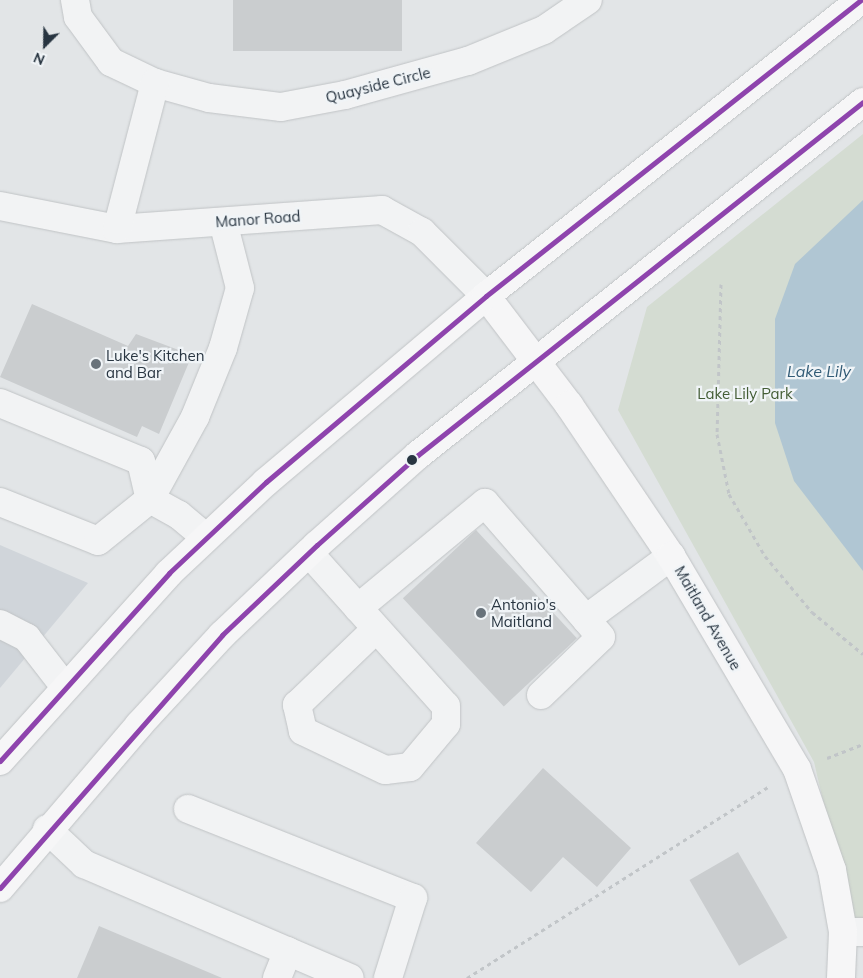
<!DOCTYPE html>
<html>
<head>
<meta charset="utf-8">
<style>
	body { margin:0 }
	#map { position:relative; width:863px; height:978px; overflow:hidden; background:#e2e5e7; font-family:Mulish,sans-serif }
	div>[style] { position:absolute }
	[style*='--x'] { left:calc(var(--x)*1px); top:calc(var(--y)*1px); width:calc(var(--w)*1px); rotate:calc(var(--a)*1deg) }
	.built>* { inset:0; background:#d0d5da }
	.green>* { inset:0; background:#d4dcd2 }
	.water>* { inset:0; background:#b0c6d3 }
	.building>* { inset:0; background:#cacdcf; transform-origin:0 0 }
	.path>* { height:3px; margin-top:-1.5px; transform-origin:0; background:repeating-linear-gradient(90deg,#c1c5c8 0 4px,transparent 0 8px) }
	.roads { filter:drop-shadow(0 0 1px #c0c3c5) drop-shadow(0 0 1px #c0c3c5) }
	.minor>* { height:28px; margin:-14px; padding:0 14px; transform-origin:14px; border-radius:14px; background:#f2f3f4 }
	.major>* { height:28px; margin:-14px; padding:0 14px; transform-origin:14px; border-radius:14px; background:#f6f6f7 }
	.bus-1>* { height:5px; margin:-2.5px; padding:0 2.5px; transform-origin:2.5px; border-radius:2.5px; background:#8e44ad }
	.dots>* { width:14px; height:14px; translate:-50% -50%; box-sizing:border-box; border:2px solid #f0f4f7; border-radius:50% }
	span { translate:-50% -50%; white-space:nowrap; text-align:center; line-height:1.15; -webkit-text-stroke:4.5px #f0f4f7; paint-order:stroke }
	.street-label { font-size:15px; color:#283541 }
	.poi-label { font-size:15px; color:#283541 }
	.left { translate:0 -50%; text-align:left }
	.park-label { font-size:15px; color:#435d35 }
	.water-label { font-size:16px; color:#315b76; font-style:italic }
	.north { position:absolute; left:20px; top:20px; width:50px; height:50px; -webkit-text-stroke:4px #f0f4f7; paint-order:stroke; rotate:203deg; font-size:14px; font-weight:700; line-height:20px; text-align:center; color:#283541 }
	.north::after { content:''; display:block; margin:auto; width:18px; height:22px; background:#283541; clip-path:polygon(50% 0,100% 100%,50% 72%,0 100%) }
</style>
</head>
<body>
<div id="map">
	<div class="built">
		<div style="clip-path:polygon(0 545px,88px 583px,0 688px)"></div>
	</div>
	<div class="green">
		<div style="clip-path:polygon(863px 134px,863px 919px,851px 920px,814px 762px,618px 410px,647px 307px)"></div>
	</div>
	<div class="water">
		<div style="clip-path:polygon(863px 200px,863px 571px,794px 481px,775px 423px,775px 319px,795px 264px)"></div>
	</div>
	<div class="building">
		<div style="left:233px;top:0;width:169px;height:51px"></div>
		<div style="clip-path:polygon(32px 304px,128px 346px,136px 334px,192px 355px,159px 434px,142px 426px,137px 437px,0 377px)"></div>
		<div style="left:476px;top:530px;width:148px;height:100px;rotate:47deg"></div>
		<div style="clip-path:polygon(543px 768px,631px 848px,597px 887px,563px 857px,531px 892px,476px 843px)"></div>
		<div style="left:738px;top:852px;width:99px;height:56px;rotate:60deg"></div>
		<div style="clip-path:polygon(99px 926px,222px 978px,77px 978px)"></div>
	</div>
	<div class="path">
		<div style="--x:721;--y:284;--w:150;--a:91.5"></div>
		<div style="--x:717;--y:434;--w:61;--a:78.7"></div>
		<div style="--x:729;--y:494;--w:72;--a:59.9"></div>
		<div style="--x:765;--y:556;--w:73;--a:50"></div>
		<div style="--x:812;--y:612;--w:66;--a:39.5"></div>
		<div style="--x:827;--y:758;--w:39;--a:-21"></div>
		<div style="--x:467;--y:978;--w:359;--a:-32.4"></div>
	</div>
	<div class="roads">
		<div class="minor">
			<div style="--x:75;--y:0;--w:17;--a:80"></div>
			<div style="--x:78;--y:17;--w:56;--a:53.7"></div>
			<div style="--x:111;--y:62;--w:49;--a:25.5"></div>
			<div style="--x:155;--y:83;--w:56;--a:15.5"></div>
			<div style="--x:209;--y:98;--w:73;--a:7.1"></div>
			<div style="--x:281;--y:107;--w:65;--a:-10.6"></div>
			<div style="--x:345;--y:95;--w:128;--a:-15.5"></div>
			<div style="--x:468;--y:61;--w:82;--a:-22.2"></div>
			<div style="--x:544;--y:30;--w:53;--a:-34.3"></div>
			<div style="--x:0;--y:206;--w:119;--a:11.1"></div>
			<div style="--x:117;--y:229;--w:266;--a:-4.1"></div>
			<div style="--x:382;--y:210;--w:46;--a:28.8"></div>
			<div style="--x:422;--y:232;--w:91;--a:45"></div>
			<div style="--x:117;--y:229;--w:151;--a:-75.4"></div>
			<div style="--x:0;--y:403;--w:152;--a:22.4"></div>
			<div style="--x:141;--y:461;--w:39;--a:77"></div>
			<div style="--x:150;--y:499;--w:33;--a:29"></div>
			<div style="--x:179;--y:515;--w:35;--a:40"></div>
			<div style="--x:0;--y:502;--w:105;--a:21.7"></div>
			<div style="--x:98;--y:541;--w:67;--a:-38.9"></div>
			<div style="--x:150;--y:499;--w:94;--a:-61.2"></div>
			<div style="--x:195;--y:417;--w:74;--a:-67.9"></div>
			<div style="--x:223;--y:348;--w:62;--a:-74.2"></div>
			<div style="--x:240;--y:288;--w:68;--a:-104.4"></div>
			<div style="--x:309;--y:553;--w:205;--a:48.2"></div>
			<div style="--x:446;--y:706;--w:18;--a:90"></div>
			<div style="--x:446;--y:724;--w:56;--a:129.9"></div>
			<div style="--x:410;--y:767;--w:25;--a:173"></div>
			<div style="--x:385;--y:770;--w:91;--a:-154.6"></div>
			<div style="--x:303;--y:731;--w:27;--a:-103"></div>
			<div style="--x:297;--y:705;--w:110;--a:-43.9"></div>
			<div style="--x:358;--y:608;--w:165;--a:-39.6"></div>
			<div style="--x:485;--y:503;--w:154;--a:49"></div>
			<div style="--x:586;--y:619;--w:106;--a:-36.5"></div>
			<div style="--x:0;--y:624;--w:30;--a:27"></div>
			<div style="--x:27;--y:638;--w:62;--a:52.2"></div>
			<div style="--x:541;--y:695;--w:83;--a:-44"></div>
			<div style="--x:601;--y:637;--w:23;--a:-130"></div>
			<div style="--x:188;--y:809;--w:242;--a:21.6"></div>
			<div style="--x:413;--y:898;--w:84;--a:107.4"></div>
			<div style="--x:47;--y:829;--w:51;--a:43.4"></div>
			<div style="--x:84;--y:864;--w:289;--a:23.2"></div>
			<div style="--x:843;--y:932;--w:20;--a:0"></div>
			<div style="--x:277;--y:978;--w:29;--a:-68"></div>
		</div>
		<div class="major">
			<div style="--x:486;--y:296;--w:137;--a:52.7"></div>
			<div style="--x:569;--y:405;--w:182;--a:56"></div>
			<div style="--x:671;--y:556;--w:247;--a:59.4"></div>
			<div style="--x:797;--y:769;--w:107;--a:70.9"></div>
			<div style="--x:832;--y:870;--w:63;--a:79.9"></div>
			<div style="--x:843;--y:932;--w:46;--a:92.5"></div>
			<div style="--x:0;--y:761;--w:253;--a:-48"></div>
			<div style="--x:169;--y:573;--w:133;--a:-43.2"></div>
			<div style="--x:266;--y:482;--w:288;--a:-40.2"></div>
			<div style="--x:486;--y:296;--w:478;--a:-38.3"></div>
			<div style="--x:0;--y:888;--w:214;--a:-49.5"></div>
			<div style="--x:139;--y:725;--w:122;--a:-47.3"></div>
			<div style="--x:222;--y:635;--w:131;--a:-43.5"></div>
			<div style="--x:317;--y:545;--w:135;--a:-41.7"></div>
			<div style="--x:418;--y:455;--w:568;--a:-38.42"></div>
		</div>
	</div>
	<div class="bus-1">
		<div style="--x:0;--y:761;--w:253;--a:-48"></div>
		<div style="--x:169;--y:573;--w:133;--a:-43.2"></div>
		<div style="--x:266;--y:482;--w:288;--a:-40.2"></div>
		<div style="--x:486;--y:296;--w:478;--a:-38.3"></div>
		<div style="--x:0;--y:888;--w:337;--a:-48.7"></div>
		<div style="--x:222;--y:635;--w:131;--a:-43.5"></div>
		<div style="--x:317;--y:545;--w:135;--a:-41.7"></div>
		<div style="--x:418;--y:455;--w:568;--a:-38.42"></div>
	</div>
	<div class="dots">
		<div style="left:96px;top:364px;background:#69737b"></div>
		<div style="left:412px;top:460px;background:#283541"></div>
		<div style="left:481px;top:613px;background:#69737b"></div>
	</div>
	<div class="street-label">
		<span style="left:378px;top:85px;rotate:-14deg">Quayside Circle</span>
		<span style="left:258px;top:219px;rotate:-4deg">Manor Road</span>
		<span style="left:708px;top:618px;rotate:60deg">Maitland Avenue</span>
	</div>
	<div class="poi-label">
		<span class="left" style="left:106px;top:364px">Luke's Kitchen<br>and Bar</span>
		<span class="left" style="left:491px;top:613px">Antonio's<br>Maitland</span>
	</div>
	<div class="park-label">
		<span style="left:745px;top:394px">Lake Lily Park</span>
	</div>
	<div class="water-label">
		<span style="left:819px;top:371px">Lake Lily</span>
	</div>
	<div class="north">N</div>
</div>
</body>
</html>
